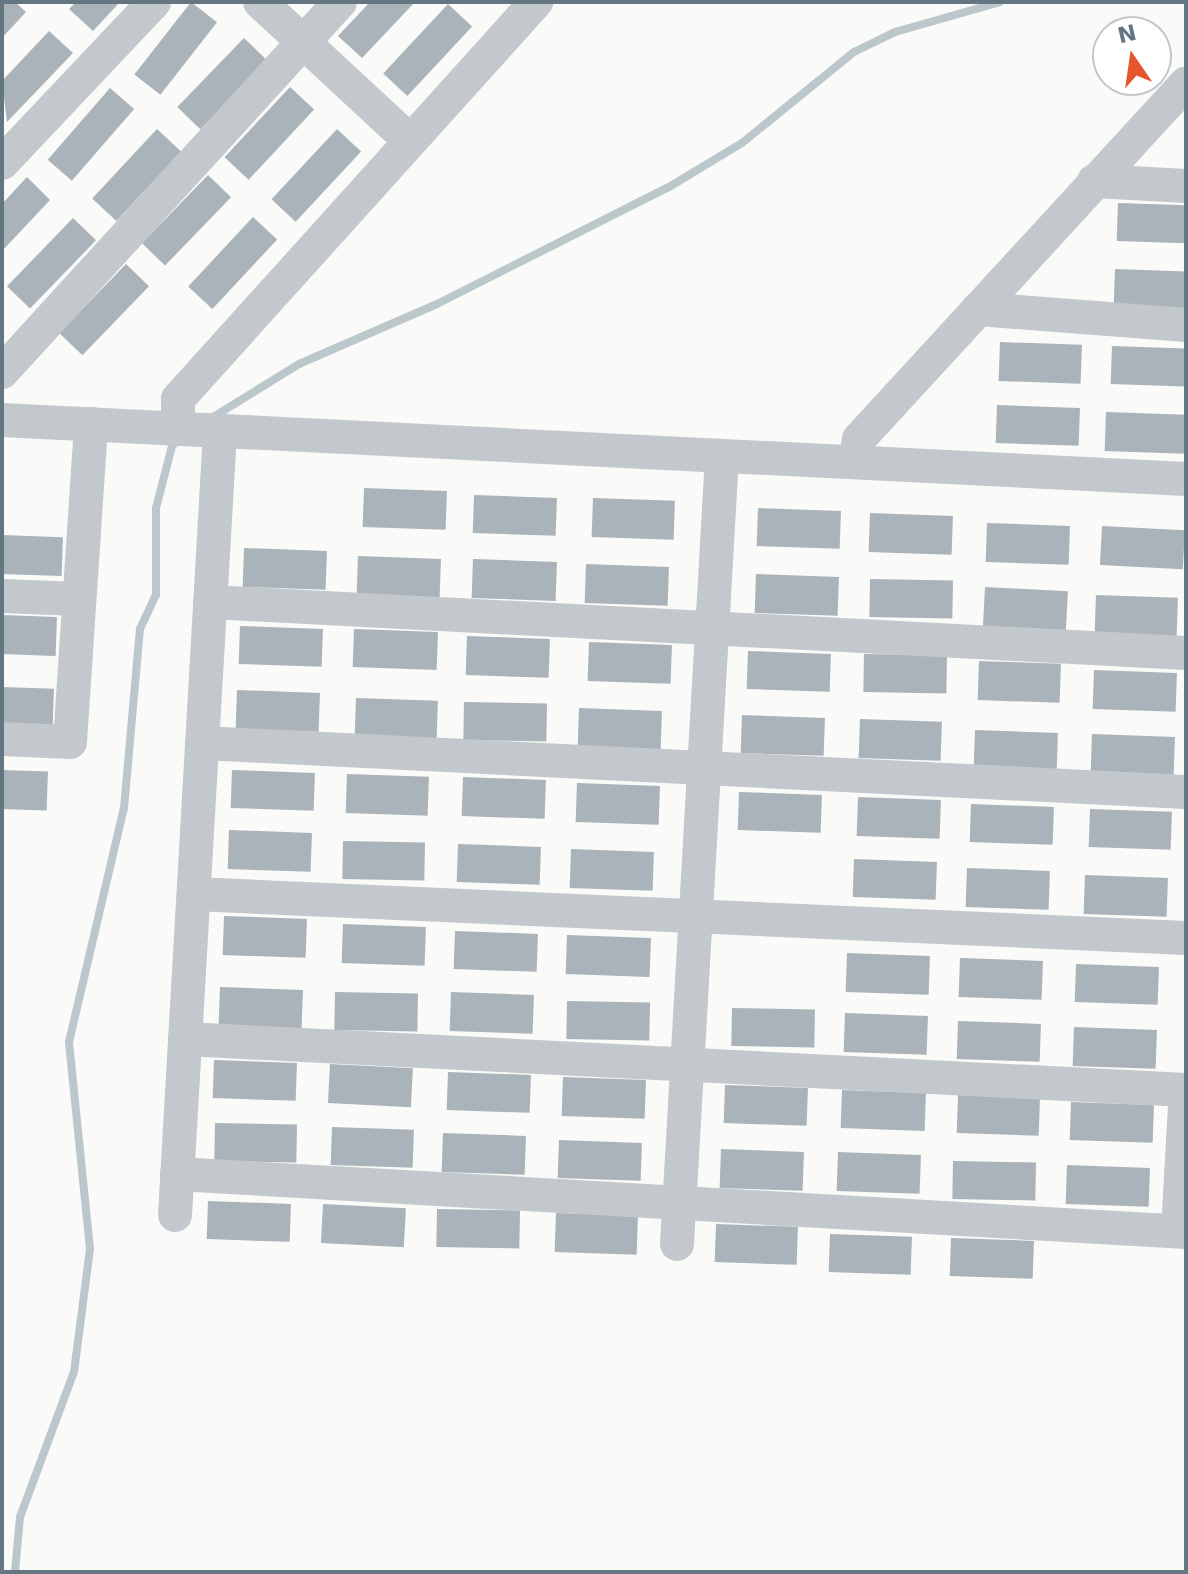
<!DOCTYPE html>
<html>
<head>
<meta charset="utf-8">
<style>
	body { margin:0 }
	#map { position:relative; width:1188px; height:1574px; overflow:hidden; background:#fafaf8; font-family:"DejaVu Sans",sans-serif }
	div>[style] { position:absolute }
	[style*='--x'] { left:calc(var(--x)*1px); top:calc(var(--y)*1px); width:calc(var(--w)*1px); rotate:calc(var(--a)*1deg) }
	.stream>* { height:8px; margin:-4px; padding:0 4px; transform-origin:4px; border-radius:4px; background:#bbc7cb }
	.building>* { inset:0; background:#aab3b9; transform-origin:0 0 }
	.minor>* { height:34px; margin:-17px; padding:0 17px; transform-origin:17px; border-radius:17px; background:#c3c8cc }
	span { translate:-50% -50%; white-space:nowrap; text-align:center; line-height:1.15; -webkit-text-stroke:8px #fff; paint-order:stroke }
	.frame { position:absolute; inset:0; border:4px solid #657683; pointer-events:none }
	.north { position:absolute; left:1092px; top:16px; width:80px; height:80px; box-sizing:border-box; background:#fff; border:2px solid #c1c8cd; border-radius:50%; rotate:347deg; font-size:22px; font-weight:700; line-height:32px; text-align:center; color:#657683 }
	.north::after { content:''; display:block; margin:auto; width:28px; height:36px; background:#e4572e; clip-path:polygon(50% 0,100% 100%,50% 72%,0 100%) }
</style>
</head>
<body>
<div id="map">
	<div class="stream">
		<div style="--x:210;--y:419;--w:105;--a:-31.7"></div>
		<div style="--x:299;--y:364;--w:148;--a:-23.5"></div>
		<div style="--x:435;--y:305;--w:262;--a:-26.8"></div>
		<div style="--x:669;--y:187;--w:85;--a:-31.1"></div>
		<div style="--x:742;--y:143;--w:144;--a:-39.1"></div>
		<div style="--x:854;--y:52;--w:46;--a:-26"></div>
		<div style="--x:895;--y:32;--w:109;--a:-15.9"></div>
		<div style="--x:15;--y:1572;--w:55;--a:-84.8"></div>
		<div style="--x:20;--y:1517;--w:155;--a:-69.6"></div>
		<div style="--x:74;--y:1372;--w:124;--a:-82.6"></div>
		<div style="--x:90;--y:1249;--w:208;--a:-95.8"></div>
		<div style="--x:69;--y:1042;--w:240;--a:-76.8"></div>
		<div style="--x:124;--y:808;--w:180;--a:-84.9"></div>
		<div style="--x:140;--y:629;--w:38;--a:-65"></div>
		<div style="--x:156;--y:595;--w:87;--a:-90"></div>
		<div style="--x:156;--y:508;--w:64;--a:-75.5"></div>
		<div style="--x:172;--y:446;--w:9;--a:-41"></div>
	</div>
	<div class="building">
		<div style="clip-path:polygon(2px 2px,15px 2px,26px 12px,2px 38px)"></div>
		<div style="clip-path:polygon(76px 2px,120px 2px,93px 31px,69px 9px)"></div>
		<div style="left:191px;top:2px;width:33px;height:92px;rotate:38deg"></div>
		<div style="clip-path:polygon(370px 2px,415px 2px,362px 58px,338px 36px)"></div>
		<div style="left:448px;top:4px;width:33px;height:95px;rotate:43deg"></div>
		<div style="clip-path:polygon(49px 31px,73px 53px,7px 122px,2px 81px)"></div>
		<div style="left:244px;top:38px;width:32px;height:96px;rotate:44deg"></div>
		<div style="left:290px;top:87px;width:33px;height:96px;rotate:43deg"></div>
		<div style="left:110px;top:88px;width:32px;height:95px;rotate:41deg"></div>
		<div style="left:157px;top:129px;width:33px;height:95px;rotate:43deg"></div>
		<div style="left:337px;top:129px;width:33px;height:96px;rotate:43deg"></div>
		<div style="left:208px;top:175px;width:32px;height:95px;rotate:44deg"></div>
		<div style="clip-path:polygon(27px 177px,50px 200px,2px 251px,2px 204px)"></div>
		<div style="left:1118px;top:203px;width:68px;height:38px;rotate:2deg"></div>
		<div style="left:253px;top:217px;width:33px;height:95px;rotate:43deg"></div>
		<div style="left:73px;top:218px;width:32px;height:95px;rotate:44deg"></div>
		<div style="left:126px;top:264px;width:32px;height:96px;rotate:44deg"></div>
		<div style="left:1115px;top:269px;width:71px;height:38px;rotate:2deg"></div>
		<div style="left:1000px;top:342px;width:82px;height:39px;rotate:2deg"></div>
		<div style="left:1112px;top:346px;width:74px;height:38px;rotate:2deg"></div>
		<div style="left:997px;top:405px;width:83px;height:38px;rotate:2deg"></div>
		<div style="left:1106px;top:412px;width:80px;height:39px;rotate:2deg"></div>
		<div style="left:364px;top:488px;width:83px;height:39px;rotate:2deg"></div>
		<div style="left:474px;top:495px;width:83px;height:38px;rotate:2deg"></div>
		<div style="left:593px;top:498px;width:82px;height:39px;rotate:2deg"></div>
		<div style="left:758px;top:508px;width:83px;height:38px;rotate:2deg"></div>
		<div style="left:870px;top:513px;width:83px;height:39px;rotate:2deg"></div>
		<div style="left:987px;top:523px;width:83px;height:39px;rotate:2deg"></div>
		<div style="left:1102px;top:526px;width:83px;height:39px;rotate:3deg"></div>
		<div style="left:2px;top:535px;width:61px;height:39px;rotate:2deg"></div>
		<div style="left:244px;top:548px;width:83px;height:39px;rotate:2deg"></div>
		<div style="left:358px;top:556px;width:83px;height:39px;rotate:2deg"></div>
		<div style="left:473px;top:559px;width:84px;height:39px;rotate:2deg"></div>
		<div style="left:586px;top:564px;width:83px;height:39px;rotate:2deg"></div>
		<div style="left:756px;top:574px;width:83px;height:39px;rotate:2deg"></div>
		<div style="left:870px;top:579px;width:83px;height:38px;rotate:1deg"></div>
		<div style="left:985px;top:587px;width:83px;height:39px;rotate:3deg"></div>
		<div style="left:1096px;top:595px;width:82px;height:39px;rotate:2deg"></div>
		<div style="left:2px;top:615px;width:55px;height:39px;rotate:2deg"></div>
		<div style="left:240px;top:626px;width:83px;height:38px;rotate:2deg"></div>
		<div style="left:354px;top:629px;width:84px;height:38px;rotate:2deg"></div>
		<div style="left:467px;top:636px;width:83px;height:39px;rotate:2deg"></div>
		<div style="left:589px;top:642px;width:83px;height:39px;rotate:2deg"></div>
		<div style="left:748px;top:651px;width:83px;height:38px;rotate:2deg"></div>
		<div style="left:864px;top:654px;width:83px;height:38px;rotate:1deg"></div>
		<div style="left:979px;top:661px;width:82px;height:39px;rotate:2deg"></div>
		<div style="left:1094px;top:670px;width:83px;height:39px;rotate:2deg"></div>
		<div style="left:2px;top:687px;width:52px;height:39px;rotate:2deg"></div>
		<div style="left:237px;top:690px;width:83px;height:39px;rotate:2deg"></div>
		<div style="left:356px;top:698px;width:82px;height:39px;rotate:2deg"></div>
		<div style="left:464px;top:702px;width:83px;height:38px;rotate:1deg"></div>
		<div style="left:579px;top:708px;width:83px;height:39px;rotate:2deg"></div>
		<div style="left:742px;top:715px;width:83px;height:38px;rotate:2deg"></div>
		<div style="left:860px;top:719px;width:82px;height:39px;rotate:2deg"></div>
		<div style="left:975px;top:730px;width:83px;height:39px;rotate:2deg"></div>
		<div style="left:1092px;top:734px;width:83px;height:39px;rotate:2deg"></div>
		<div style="left:2px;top:770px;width:46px;height:39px;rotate:2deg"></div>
		<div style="left:232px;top:770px;width:83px;height:38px;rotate:2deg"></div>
		<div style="left:347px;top:774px;width:82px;height:39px;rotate:2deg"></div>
		<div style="left:463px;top:777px;width:83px;height:39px;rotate:2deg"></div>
		<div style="left:577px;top:783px;width:83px;height:39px;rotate:2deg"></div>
		<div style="left:739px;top:792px;width:83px;height:38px;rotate:2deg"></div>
		<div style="left:858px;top:797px;width:83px;height:39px;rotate:2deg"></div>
		<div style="left:971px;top:804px;width:83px;height:38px;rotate:2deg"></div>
		<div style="left:1090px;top:809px;width:82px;height:38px;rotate:2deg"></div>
		<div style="left:229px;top:830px;width:83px;height:39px;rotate:2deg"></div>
		<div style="left:343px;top:841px;width:82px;height:38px;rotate:1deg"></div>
		<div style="left:458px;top:844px;width:83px;height:38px;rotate:2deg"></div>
		<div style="left:571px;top:849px;width:83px;height:39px;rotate:2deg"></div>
		<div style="left:854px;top:859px;width:83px;height:38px;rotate:2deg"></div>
		<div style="left:967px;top:868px;width:83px;height:39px;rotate:2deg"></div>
		<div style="left:1085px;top:875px;width:83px;height:39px;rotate:2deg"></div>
		<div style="left:224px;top:916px;width:83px;height:39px;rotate:2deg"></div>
		<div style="left:343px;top:924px;width:83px;height:39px;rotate:2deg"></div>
		<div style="left:455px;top:931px;width:83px;height:38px;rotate:2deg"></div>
		<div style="left:567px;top:935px;width:84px;height:39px;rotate:2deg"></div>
		<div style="left:847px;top:953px;width:83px;height:39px;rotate:2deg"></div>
		<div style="left:960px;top:958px;width:83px;height:39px;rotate:2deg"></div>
		<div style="left:1076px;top:964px;width:83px;height:38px;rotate:2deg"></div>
		<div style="left:220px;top:987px;width:83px;height:39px;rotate:2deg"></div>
		<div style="left:335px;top:992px;width:83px;height:38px;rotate:1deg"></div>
		<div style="left:451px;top:992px;width:83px;height:39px;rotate:2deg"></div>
		<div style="left:567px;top:1001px;width:83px;height:38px;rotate:1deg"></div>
		<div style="left:732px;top:1008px;width:83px;height:38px;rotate:1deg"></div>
		<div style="left:845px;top:1013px;width:83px;height:39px;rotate:2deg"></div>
		<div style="left:958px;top:1021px;width:83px;height:38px;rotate:2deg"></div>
		<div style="left:1074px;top:1027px;width:83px;height:39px;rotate:2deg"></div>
		<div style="left:214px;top:1060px;width:83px;height:38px;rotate:2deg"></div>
		<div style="left:330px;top:1064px;width:83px;height:39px;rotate:3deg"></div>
		<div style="left:448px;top:1072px;width:83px;height:38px;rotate:2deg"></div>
		<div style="left:563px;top:1077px;width:83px;height:39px;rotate:2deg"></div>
		<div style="left:725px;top:1085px;width:83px;height:38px;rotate:2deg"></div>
		<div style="left:842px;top:1090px;width:84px;height:38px;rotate:2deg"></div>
		<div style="left:958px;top:1095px;width:82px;height:38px;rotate:2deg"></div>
		<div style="left:1071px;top:1102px;width:83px;height:38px;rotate:2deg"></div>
		<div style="left:215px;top:1123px;width:82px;height:38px;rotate:1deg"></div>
		<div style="left:332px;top:1127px;width:82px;height:38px;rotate:2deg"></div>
		<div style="left:443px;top:1133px;width:83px;height:39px;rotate:2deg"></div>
		<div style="left:559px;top:1140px;width:83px;height:38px;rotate:2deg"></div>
		<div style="left:721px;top:1149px;width:83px;height:39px;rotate:2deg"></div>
		<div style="left:838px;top:1152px;width:83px;height:39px;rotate:2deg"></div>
		<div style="left:953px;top:1161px;width:83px;height:38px;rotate:1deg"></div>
		<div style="left:1067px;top:1165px;width:83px;height:39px;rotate:2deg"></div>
		<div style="left:208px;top:1201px;width:83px;height:38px;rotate:2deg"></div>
		<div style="left:323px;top:1204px;width:83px;height:39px;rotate:3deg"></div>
		<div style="left:437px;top:1209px;width:83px;height:38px;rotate:1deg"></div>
		<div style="left:556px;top:1213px;width:82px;height:39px;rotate:2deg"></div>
		<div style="left:716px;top:1224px;width:82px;height:38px;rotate:2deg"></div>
		<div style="left:830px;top:1234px;width:82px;height:38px;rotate:2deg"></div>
		<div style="left:951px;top:1238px;width:83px;height:38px;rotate:2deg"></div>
	</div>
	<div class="minor">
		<div style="--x:260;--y:2;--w:202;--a:42.8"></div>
		<div style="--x:2;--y:163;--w:221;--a:-46.6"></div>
		<div style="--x:1094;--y:181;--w:92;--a:3.1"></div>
		<div style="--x:978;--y:309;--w:209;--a:4.4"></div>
		<div style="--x:2;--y:372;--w:501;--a:-47.59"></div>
		<div style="--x:2;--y:420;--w:1185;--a:2.85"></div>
		<div style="--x:178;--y:429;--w:30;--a:-90"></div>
		<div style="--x:178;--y:399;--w:535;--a:-47.96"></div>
		<div style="--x:855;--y:462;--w:23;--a:-80"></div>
		<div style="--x:859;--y:439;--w:483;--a:-47.4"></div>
		<div style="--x:2;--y:596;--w:77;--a:2.2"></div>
		<div style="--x:210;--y:602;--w:977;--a:2.99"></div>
		<div style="--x:2;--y:739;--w:68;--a:2.5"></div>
		<div style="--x:70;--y:742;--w:319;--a:-86.2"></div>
		<div style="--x:202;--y:743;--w:985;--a:2.85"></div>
		<div style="--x:194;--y:894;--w:993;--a:2.54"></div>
		<div style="--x:185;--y:1039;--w:1002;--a:2.92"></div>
		<div style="--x:177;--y:1174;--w:1011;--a:3.29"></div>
		<div style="--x:175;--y:1215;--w:785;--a:-86.71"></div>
		<div style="--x:1178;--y:1231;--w:141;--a:-86.8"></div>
		<div style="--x:677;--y:1244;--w:789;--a:-86.73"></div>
	</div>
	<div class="frame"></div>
	<div class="north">N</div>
</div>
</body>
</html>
